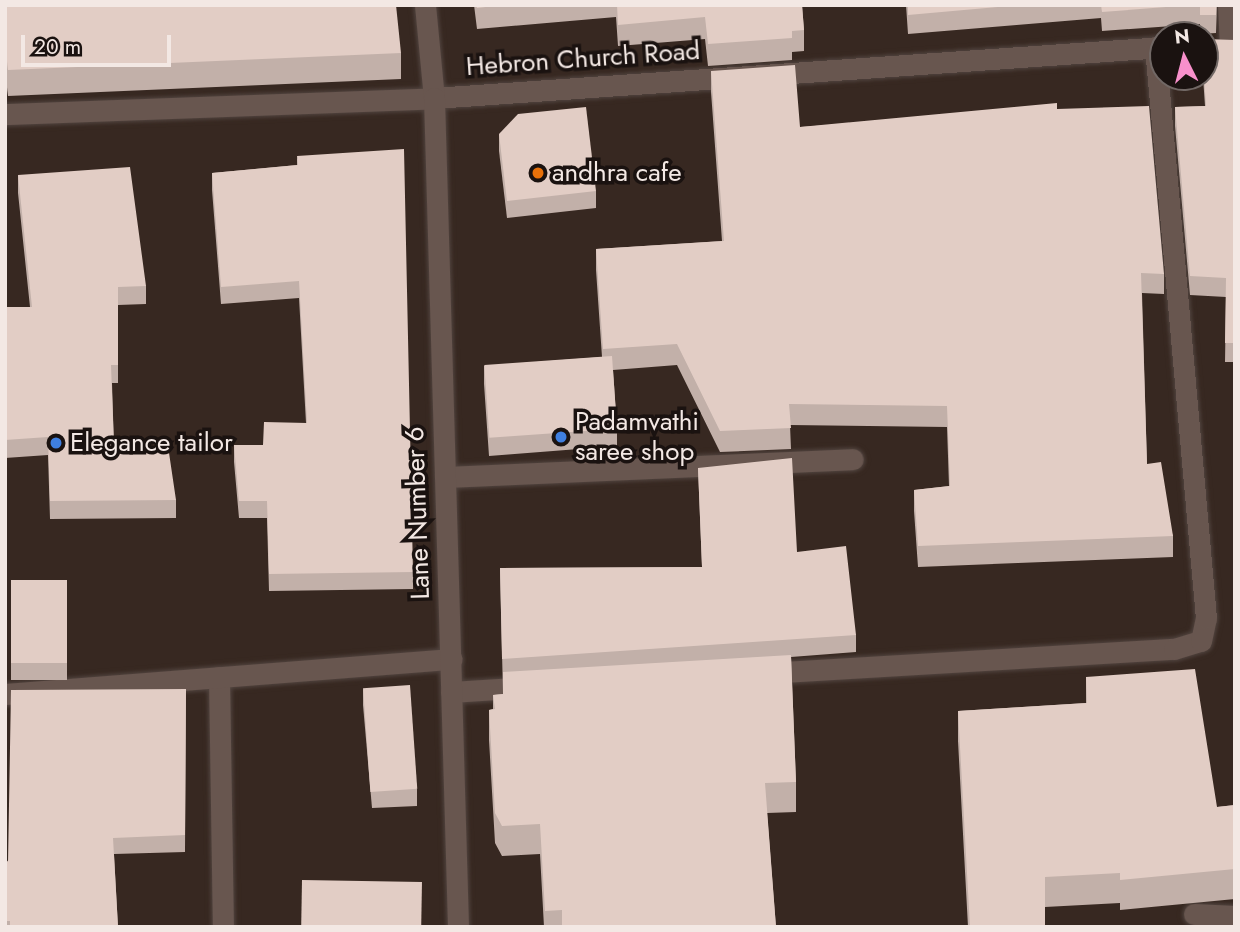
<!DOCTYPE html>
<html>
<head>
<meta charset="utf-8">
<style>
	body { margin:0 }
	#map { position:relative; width:1240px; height:932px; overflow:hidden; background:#372821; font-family:Jost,sans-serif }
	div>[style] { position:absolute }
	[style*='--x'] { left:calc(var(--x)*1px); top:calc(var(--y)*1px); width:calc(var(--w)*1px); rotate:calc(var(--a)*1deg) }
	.roads { filter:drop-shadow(0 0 2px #51443f) drop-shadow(0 0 2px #51443f) }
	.lane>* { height:21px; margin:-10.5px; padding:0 10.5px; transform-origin:10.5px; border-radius:10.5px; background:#68564f }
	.street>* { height:21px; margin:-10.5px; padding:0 10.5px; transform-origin:10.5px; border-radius:10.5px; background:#68564f }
	.secondary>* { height:21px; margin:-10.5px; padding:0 10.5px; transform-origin:10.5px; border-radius:10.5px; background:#68564f }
	.wall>* { inset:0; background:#c2b0a9; transform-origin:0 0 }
	.building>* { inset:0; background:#e2cdc5; transform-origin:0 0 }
	.dots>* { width:19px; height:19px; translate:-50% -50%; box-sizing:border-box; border:4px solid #1a1210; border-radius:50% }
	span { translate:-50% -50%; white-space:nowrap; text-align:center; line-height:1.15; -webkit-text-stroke:7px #1a1210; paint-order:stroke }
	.street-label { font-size:26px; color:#f3e8e4 }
	.poi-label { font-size:26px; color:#f3e8e4 }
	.left { translate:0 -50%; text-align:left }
	.frame { position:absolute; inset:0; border:7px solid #f3e8e4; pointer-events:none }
	.north { position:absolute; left:1149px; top:21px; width:70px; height:70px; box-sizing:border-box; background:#1a1210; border:2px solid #716865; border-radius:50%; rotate:354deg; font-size:19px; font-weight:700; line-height:28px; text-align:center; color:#f3e8e4 }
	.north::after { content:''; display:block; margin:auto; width:24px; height:32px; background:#f890cb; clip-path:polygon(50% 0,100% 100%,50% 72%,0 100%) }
	.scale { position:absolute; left:21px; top:35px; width:150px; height:32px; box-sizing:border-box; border:4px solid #f3e8e4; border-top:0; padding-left:9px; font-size:21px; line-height:24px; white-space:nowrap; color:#f3e8e4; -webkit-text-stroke:5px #1a1210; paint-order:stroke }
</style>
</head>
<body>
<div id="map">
	<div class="roads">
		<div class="lane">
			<div style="--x:1194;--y:914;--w:41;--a:2.8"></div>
		</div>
		<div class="street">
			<div style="--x:1228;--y:5;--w:41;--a:87.2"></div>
			<div style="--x:5;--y:114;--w:429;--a:-2.1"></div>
			<div style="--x:434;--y:98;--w:731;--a:-4"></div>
			<div style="--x:445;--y:477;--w:408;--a:-2.5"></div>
			<div style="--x:766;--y:673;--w:409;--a:-3.4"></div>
			<div style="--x:1174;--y:649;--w:28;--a:-17"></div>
			<div style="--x:1201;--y:641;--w:24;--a:-78"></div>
			<div style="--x:1206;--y:618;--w:573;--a:-95.1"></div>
			<div style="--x:219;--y:677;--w:250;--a:89.1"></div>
			<div style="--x:451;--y:692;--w:80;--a:-3.6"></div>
			<div style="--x:5;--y:694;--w:448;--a:-4.5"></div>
		</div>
		<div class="secondary">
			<div style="--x:425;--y:5;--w:93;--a:84.5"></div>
			<div style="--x:434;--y:98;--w:829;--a:88.34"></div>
		</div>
	</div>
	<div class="wall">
		<div style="clip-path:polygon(5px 5px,401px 53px,401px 79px,8px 96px,5px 71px)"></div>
		<div style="clip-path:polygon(474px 5px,802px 5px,804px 30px,804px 51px,792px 52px,792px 60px,708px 66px,705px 39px,618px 46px,616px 17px,477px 29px)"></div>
		<div style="clip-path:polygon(906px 5px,1217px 5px,1216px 33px,1200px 34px,1200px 24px,1102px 31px,1101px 18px,908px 34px)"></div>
		<div style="clip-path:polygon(1235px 40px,1235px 362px,1225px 362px,1226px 297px,1190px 295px,1175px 126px,1175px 107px,1205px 106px,1203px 77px,1205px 77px)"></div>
		<div style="clip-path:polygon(711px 71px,800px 127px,1057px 109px,1164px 274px,1164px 294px,1142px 293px,1147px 464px,1173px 536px,1173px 557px,918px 567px,914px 511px,914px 490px,949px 486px,947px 427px,790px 425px,791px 449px,720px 452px,677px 365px,613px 370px,617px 429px,617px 446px,489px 456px,484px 384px,484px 366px,602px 357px,596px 270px,596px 249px,722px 241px,711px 92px)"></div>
		<div style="clip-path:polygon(499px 134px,596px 191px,596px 208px,507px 218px,499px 151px)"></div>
		<div style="clip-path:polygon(297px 156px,413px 572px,413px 589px,269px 591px,267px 518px,239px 518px,234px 462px,234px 445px,263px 445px,306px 423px,299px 298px,221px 304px,212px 190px,212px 173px,297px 165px)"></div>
		<div style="clip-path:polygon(18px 175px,146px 286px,146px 304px,118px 305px,118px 383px,112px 383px,114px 447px,176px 500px,176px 518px,50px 519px,48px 455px,5px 458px,5px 307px,30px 307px,18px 193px)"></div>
		<div style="clip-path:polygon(698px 468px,797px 552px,856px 635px,856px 652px,791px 657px,796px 782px,796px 812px,767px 813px,776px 927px,544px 927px,540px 854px,502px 856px,495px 843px,489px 740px,489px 710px,493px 709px,493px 695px,503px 694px,500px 568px,702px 567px)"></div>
		<div style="left:11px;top:580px;width:56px;height:100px"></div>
		<div style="clip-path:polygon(1086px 677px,1217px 807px,1235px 805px,1235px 899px,1120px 910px,1120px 903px,1045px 907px,1045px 927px,968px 927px,958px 741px,958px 711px,1086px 703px)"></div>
		<div style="clip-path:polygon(363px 688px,417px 789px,417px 806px,372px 808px,363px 705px)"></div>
		<div style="clip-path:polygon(186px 689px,185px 852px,114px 854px,118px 927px,5px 927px,5px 858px,8px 862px)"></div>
	</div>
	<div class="building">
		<div style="clip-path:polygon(5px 5px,396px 5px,401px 53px,8px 70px,5px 45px)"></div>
		<div style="clip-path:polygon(476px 5px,503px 5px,477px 8px)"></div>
		<div style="clip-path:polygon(617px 5px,802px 5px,804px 30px,792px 31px,792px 38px,708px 44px,705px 17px,618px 25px)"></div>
		<div style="clip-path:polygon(908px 5px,1020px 5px,908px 15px)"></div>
		<div style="clip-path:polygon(1101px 5px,1192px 5px,1102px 12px)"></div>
		<div style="left:1200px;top:5px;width:16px;height:10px"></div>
		<div style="clip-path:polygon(1205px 39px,1235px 40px,1235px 343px,1225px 343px,1226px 278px,1190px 276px,1175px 107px,1206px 106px,1204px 77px)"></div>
		<div style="clip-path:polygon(795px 65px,800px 127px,1057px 103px,1057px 109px,1149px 106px,1164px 274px,1141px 273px,1147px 464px,1161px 462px,1173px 536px,918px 546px,914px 490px,950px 486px,947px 406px,789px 404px,791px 428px,720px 431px,677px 344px,603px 349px,596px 249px,724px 241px,711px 71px)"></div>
		<div style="clip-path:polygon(586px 107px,596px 191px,507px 201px,499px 134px,518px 114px)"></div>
		<div style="clip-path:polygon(404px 149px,413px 572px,269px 574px,267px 501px,239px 501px,234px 445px,263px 445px,264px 422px,307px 423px,299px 281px,221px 287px,212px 173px,298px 165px,297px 156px)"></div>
		<div style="clip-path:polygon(130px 167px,146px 286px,118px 287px,118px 365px,111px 365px,114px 447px,168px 446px,176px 500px,50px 501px,48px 437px,5px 440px,5px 307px,32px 307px,18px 175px)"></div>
		<div style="left:612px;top:356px;width:73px;height:128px;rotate:86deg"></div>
		<div style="clip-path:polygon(792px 458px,797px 552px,846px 546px,856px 635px,502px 659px,500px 568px,702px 567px,698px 468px)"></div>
		<div style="left:11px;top:580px;width:56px;height:83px"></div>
		<div style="clip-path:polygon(791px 655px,796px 782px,765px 783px,776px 927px,562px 927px,562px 910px,545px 911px,540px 824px,502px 826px,495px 813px,489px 710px,495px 709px,493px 695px,503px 694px,503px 672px)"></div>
		<div style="clip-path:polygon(1195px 669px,1217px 807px,1235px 805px,1235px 869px,1120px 880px,1120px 873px,1045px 877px,1045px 927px,970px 927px,958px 711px,1087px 703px,1086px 677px)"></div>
		<div style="left:410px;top:685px;width:104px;height:47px;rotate:86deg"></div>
		<div style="clip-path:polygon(186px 689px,185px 835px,113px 838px,118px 927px,10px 927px,10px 921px,5px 921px,5px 858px,8px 862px,11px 690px)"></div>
		<div style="left:302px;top:880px;width:120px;height:47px;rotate:1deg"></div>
	</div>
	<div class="dots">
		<div style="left:538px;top:173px;background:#e8710a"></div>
		<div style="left:561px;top:437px;background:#3f7fe0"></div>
		<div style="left:56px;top:443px;background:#3f7fe0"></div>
	</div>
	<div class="street-label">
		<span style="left:583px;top:59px;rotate:-4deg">Hebron Church Road</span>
		<span style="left:418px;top:513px;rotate:-92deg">Lane Number 6</span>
	</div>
	<div class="poi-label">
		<span class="left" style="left:552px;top:173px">andhra cafe</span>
		<span class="left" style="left:575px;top:437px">Padamvathi<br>saree shop</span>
		<span class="left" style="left:70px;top:443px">Elegance tailor</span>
	</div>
	<div class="frame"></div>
	<div class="north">N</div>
	<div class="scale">20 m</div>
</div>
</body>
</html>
